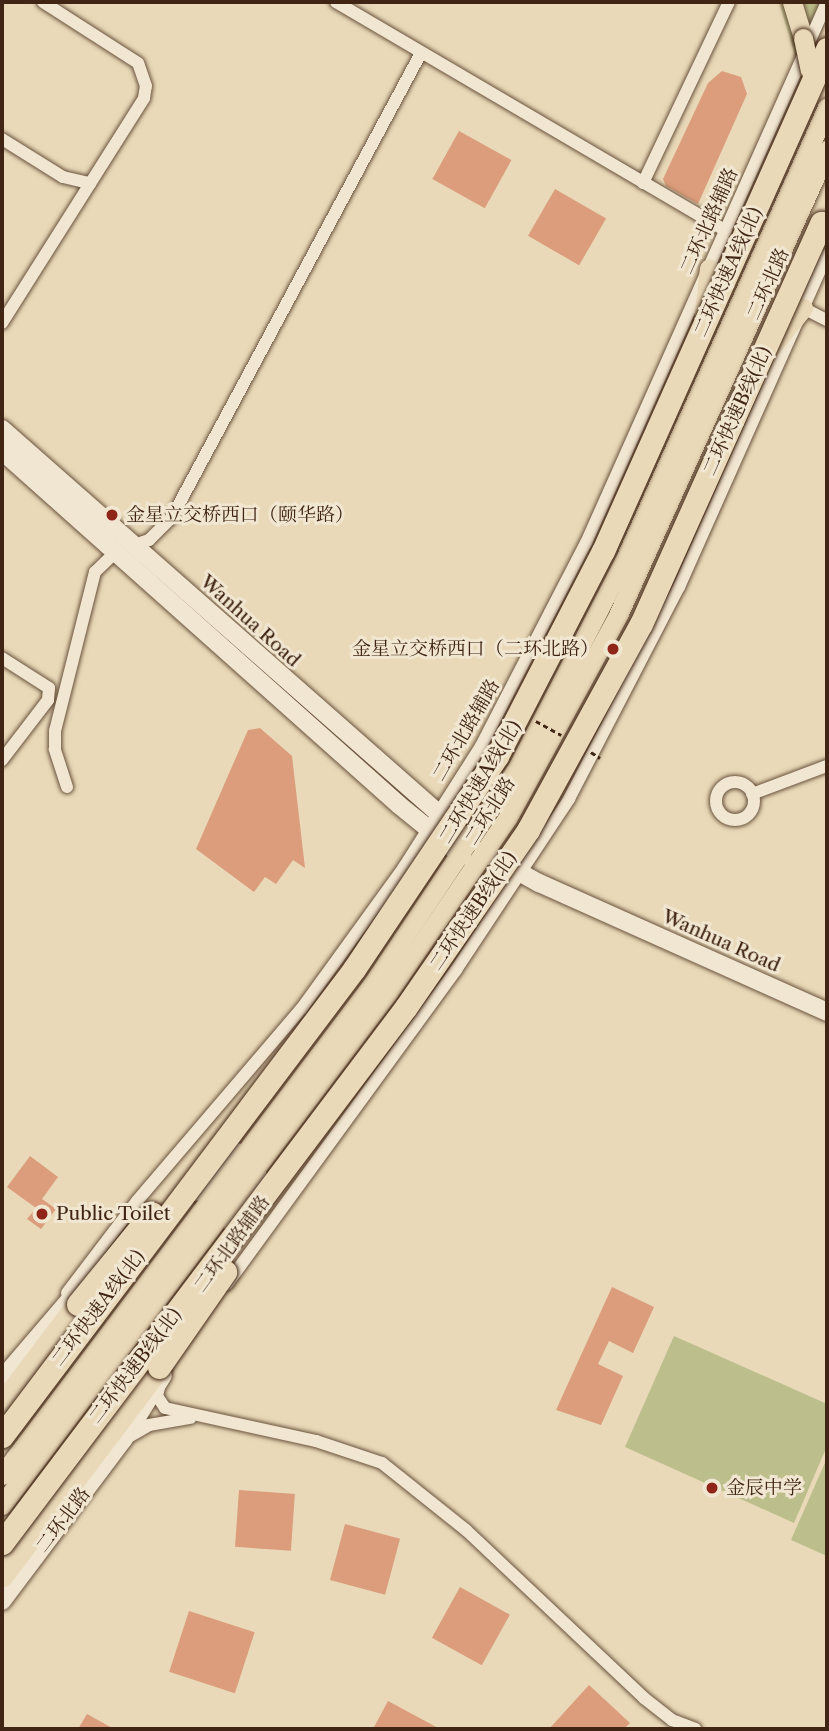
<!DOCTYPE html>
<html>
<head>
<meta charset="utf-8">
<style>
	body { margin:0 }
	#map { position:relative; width:829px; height:1731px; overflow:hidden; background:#e9d9b8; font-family:"Libre Caslon Text","Noto Serif SC",serif }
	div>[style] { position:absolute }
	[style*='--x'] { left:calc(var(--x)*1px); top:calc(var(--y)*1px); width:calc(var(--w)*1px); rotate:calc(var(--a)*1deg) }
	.green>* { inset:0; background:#bcbe8b }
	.building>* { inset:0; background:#db9d7b; transform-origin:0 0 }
	.roads { filter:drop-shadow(0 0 2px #6a523d) drop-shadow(0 0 2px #6a523d) }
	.street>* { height:12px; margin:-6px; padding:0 6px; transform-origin:6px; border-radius:6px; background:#f1e6d1 }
	.street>.ring { margin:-6px; padding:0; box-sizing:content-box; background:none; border:12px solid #f1e6d1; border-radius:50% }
	.secondary>* { height:18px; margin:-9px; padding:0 9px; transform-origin:9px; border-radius:9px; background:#f1e6d1 }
	.primary>* { height:19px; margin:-9.5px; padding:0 9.5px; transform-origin:9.5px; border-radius:9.5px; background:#e9d9b8 }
	.highway>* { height:23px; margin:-11.5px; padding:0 11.5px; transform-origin:11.5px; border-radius:11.5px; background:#e9d9b8 }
	.path-bridge>* { height:2.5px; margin-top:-1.25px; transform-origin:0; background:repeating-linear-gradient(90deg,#402514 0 5px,transparent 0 8.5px) }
	.bridges { filter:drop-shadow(0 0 2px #402514) drop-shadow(0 0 2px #402514) }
	.primary-bridge>* { height:19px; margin:-9.5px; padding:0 9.5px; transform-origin:9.5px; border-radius:9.5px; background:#e9d9b8 }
	.highway-bridge>* { height:23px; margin:-11.5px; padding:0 11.5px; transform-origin:11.5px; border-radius:11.5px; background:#e9d9b8 }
	.dots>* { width:19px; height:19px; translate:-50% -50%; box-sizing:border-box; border:4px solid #f1e6d1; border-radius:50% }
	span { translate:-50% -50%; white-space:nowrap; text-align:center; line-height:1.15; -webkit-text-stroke:6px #f1e6d1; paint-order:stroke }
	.street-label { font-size:19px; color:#402514 }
	.poi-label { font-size:19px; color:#402514 }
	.left { translate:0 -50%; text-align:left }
	.right { translate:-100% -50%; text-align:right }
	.frame { position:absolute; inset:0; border:4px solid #402514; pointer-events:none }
</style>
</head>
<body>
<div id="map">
	<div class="green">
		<div style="clip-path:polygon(779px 2px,824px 2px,798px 65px)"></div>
		<div style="clip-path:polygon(674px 1336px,827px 1404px,827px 1446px,794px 1523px,625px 1447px)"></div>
		<div style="clip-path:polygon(827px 1458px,827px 1556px,791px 1540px)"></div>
	</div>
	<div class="building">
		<div style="clip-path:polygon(722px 71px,741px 77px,747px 94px,698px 204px,666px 186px,663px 179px,708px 83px)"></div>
		<div style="left:459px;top:131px;width:60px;height:55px;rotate:29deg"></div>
		<div style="left:555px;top:189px;width:59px;height:54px;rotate:30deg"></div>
		<div style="clip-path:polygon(260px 728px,292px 756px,305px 868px,293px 860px,276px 884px,265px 877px,254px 892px,196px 849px,248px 730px)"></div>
		<div style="clip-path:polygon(30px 1156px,58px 1177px,42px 1199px,56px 1209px,41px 1229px,27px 1219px,36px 1208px,7px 1187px)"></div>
		<div style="clip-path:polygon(612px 1287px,654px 1307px,633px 1353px,609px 1341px,598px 1364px,623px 1376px,601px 1425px,556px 1410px)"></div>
		<div style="left:239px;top:1490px;width:56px;height:57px;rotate:4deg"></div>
		<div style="left:345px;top:1524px;width:57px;height:58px;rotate:15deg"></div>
		<div style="left:460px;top:1587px;width:57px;height:58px;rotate:29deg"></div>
		<div style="left:189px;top:1611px;width:69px;height:64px;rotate:18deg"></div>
		<div style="clip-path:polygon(589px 1685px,630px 1723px,624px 1729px,549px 1729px)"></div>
		<div style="clip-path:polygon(388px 1701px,440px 1729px,373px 1729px)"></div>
		<div style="clip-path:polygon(87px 1714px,114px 1729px,78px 1729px)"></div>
	</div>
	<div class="roads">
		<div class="street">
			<div style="--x:336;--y:2;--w:452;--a:30.4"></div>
			<div style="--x:2;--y:139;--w:72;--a:31.9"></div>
			<div style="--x:63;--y:177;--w:28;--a:13"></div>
			<div style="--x:643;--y:183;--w:200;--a:-64.6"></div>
			<div style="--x:803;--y:308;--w:27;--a:27"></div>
			<div style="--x:2;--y:323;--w:266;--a:-57.7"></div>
			<div style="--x:144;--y:98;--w:12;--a:-81"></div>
			<div style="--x:146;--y:86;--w:24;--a:-109"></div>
			<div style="--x:138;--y:63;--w:113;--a:-147.3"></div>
			<div style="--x:134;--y:545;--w:16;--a:-18"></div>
			<div style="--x:149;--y:540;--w:33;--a:-45"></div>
			<div style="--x:172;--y:517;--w:527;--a:-61.78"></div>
			<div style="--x:2;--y:658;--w:56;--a:32.6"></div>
			<div style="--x:49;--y:688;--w:12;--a:95"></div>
			<div style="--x:48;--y:700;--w:76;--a:127.5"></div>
			<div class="ring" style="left:716px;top:782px;width:26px;height:26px"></div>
			<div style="--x:67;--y:787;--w:40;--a:-108"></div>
			<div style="--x:55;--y:749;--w:18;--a:-90"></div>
			<div style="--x:55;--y:731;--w:164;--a:-75.9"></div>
			<div style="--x:95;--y:572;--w:29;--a:-44"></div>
			<div style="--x:752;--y:794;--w:80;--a:-20.5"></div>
			<div style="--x:227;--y:1284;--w:389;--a:-53.9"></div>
			<div style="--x:456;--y:970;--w:205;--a:-56.5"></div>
			<div style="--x:569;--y:799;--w:239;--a:-62.6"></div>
			<div style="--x:679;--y:587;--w:364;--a:-66"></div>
			<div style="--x:67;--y:1293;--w:116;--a:-52.7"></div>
			<div style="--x:137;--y:1201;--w:254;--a:-49.5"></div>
			<div style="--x:302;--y:1008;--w:174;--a:-54.1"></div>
			<div style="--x:404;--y:867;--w:143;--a:-57.5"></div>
			<div style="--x:481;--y:746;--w:229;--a:-62.7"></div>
			<div style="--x:586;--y:543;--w:592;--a:-65.99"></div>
			<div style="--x:160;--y:1383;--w:13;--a:103"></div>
			<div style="--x:157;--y:1396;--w:14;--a:56"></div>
			<div style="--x:165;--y:1408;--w:155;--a:12.3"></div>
			<div style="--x:316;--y:1441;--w:70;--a:18.4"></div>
			<div style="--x:382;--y:1463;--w:107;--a:38.6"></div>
			<div style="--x:466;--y:1530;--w:245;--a:43.3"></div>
			<div style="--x:644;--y:1698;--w:36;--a:38"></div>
			<div style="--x:672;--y:1720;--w:25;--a:21"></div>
			<div style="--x:125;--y:1439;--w:28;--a:-30"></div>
			<div style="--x:149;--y:1425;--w:42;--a:-9.7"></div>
		</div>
		<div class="secondary">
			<div style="--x:2;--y:429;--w:625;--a:41.37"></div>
			<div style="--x:2;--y:451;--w:532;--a:41.72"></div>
			<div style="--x:399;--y:805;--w:81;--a:39"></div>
			<div style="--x:485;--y:853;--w:62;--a:29.1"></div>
			<div style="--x:539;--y:883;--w:316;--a:24.1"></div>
			<div style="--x:194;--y:1192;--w:59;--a:-42.3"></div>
			<div style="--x:233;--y:1226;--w:56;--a:-63.4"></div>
			<div style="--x:2;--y:1379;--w:118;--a:-49.5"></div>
			<div style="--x:2;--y:1601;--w:201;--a:-53.1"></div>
			<div style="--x:123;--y:1440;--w:76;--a:-58.4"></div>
		</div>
		<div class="primary">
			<div style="--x:792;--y:2;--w:38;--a:73"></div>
			<div style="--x:703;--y:322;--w:54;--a:-83.7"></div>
			<div style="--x:767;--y:352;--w:57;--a:-50.7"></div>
			<div style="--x:2;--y:1475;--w:616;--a:-52.98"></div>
			<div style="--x:373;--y:983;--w:259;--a:-56.2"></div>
			<div style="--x:517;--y:768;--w:233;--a:-62.7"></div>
			<div style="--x:624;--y:561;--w:497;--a:-65.9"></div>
			<div style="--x:2;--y:1505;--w:641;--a:-52.99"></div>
			<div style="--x:388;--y:993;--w:213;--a:-55.7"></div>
			<div style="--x:508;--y:817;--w:232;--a:-61.4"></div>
			<div style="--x:619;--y:613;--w:508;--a:-65.81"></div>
		</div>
		<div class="highway">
			<div style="--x:2;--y:1405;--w:126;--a:-53"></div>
			<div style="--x:2;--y:1575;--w:261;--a:-53"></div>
		</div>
	</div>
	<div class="path-bridge">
		<div style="--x:536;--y:721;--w:29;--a:29"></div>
		<div style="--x:591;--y:752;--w:11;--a:34"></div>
	</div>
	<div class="bridges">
		<div class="primary-bridge">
			<div style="--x:803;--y:38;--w:33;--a:78"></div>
		</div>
		<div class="highway-bridge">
			<div style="--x:78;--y:1304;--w:117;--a:-50.9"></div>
			<div style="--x:159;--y:1367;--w:116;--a:-55.2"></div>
			<div style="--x:2;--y:1436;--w:585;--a:-52.99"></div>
			<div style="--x:354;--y:969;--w:257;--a:-56.1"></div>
			<div style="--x:497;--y:756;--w:231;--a:-62.7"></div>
			<div style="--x:603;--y:551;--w:550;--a:-65.95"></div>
			<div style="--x:2;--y:1543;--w:671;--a:-52.99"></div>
			<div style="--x:406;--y:1007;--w:215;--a:-55.4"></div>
			<div style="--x:528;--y:830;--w:235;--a:-61.3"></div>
			<div style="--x:641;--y:624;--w:440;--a:-65.8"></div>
		</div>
	</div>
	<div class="dots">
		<div style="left:112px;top:515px;background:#8f2418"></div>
		<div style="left:613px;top:649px;background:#8f2418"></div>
		<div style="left:42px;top:1214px;background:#8f2418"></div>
		<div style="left:712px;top:1488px;background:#8f2418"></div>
	</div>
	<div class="street-label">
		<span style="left:709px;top:221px;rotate:-66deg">二环北路辅路</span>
		<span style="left:728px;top:272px;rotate:-66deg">二环快速A线(北)</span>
		<span style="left:768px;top:284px;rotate:-66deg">二环北路</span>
		<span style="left:737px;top:411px;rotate:-66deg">二环快速B线(北)</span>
		<span style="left:250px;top:621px;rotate:42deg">Wanhua Road</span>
		<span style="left:466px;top:730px;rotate:-60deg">二环北路辅路</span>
		<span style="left:480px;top:782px;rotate:-59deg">二环快速A线(北)</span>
		<span style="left:490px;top:811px;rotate:-58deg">二环北路</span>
		<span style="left:473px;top:911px;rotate:-56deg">二环快速B线(北)</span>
		<span style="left:721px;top:941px;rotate:24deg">Wanhua Road</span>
		<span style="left:232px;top:1244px;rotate:-54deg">二环北路辅路</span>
		<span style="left:98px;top:1308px;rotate:-53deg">二环快速A线(北)</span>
		<span style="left:135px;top:1366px;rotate:-53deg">二环快速B线(北)</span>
		<span style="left:63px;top:1520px;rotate:-53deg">二环北路</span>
	</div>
	<div class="poi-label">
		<span class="left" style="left:126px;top:515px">金星立交桥西口（颐华路）</span>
		<span class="right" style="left:599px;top:649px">金星立交桥西口（二环北路）</span>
		<span class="left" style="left:56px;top:1214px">Public Toilet</span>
		<span class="left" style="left:726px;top:1488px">金辰中学</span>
	</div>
	<div class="frame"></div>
</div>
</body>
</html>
